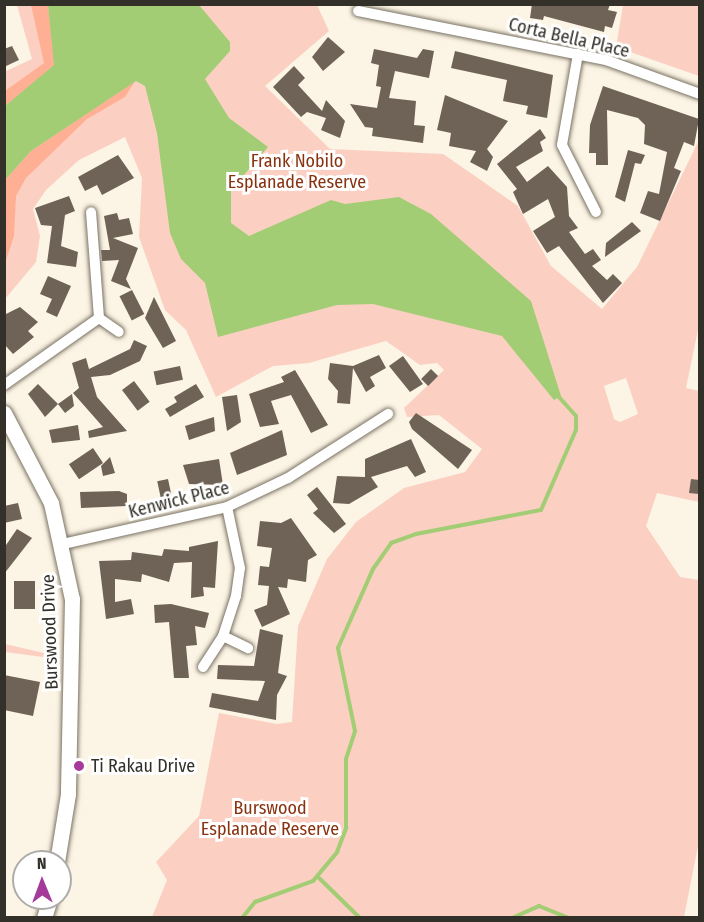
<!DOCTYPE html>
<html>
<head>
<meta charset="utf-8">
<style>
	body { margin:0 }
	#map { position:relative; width:704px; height:922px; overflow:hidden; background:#fcf4e4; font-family:"Fira Sans Condensed",sans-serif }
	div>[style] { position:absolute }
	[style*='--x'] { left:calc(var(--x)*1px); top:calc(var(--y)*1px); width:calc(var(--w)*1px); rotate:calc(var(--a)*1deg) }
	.green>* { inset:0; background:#fbd0c2 }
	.forest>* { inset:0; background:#ffb094 }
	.water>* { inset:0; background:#a2cd74 }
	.stream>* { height:4px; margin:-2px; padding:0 2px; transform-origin:2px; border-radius:2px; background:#a2cd74 }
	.building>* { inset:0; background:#6f6257; transform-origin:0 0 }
	.roads { filter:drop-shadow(0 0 2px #797264) drop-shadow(0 0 2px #797264) }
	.street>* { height:10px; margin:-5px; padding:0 5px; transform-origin:5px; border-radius:5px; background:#fff }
	.secondary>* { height:15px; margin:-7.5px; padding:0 7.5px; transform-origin:7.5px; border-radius:7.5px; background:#fff }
	.dots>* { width:16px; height:16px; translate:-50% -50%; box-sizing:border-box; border:3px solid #fff; border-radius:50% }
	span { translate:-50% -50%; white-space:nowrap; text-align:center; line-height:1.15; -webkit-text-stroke:6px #fff; paint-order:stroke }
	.street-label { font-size:18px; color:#33302a }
	.park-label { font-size:18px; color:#883210 }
	.poi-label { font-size:18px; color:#33302a }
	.left { translate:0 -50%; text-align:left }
	.frame { position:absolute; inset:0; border:6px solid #33302a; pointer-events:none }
	.north { position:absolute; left:12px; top:850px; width:60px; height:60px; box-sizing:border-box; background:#fff; border:2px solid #adacaa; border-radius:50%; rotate:359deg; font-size:16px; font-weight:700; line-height:24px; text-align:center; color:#33302a }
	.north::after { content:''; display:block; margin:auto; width:21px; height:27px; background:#a53a9b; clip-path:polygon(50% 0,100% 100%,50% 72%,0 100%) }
</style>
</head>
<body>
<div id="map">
	<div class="green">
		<div style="clip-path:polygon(evenodd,17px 5px,317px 5px,329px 31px,265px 86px,330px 149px,443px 154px,475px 176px,518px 206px,551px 266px,602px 309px,637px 267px,699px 140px,699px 325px,686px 388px,699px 391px,699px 502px,657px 493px,646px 526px,680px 577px,699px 580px,700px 836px,684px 917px,152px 917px,167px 880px,156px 862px,199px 816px,219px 713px,277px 724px,292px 722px,298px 626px,327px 559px,356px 522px,404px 488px,465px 472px,482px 449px,439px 415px,407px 417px,404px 408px,444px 370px,437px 363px,420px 365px,386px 341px,309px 363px,273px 366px,216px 397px,186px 330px,165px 310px,139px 237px,142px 178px,125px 137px,79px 160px,46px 190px,33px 209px,40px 236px,36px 262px,5px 299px,4px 72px,32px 59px,17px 5px,626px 378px,638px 414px,620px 422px,614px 419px,604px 386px,626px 378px)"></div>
		<div style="clip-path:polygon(623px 5px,699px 5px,699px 76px,616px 47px)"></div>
		<div style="clip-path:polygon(5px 644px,44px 653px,43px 657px,5px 652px)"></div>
	</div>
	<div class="forest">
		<div style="clip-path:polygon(31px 5px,48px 5px,55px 65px,5px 106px,5px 91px,44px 63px)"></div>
		<div style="clip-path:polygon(135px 81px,125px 97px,87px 119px,26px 178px,16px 196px,14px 236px,5px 263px,5px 180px,31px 151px)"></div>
	</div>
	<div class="water">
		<div style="clip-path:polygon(48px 5px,199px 5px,230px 42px,230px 51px,205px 79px,229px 118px,268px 147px,231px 190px,231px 223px,249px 236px,331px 200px,345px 204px,399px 197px,431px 214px,531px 301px,561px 396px,554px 400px,502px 336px,373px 304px,337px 305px,218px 337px,205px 283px,181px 259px,170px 233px,157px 133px,145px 86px,136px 81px,31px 151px,5px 180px,5px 106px,54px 65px)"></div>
	</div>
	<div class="stream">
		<div style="--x:318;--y:877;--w:59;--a:44.3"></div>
		<div style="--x:242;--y:918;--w:21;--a:-51"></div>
		<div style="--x:255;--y:902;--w:62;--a:-19.9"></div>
		<div style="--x:313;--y:881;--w:38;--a:-50"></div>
		<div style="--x:337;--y:852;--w:26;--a:-69"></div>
		<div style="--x:346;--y:828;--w:69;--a:-90"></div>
		<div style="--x:346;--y:759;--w:29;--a:-72"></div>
		<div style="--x:355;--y:731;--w:85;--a:-101.6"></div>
		<div style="--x:338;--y:648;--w:86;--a:-66.1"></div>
		<div style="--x:373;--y:569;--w:32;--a:-55"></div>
		<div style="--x:391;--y:543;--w:27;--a:-20"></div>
		<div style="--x:416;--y:534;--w:127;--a:-10.9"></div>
		<div style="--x:541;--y:510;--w:87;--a:-66.4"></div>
		<div style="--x:576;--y:430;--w:14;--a:-90"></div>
		<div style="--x:576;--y:416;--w:30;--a:-132"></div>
		<div style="--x:512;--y:918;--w:30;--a:-24"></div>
		<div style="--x:539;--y:906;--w:31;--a:22"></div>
	</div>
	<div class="building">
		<div style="clip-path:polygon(532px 4px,610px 4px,608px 10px,617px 12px,612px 28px,605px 26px,604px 32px,544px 16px,543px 20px,530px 18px)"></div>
		<div style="clip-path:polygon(328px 37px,345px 52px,323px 71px,312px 57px)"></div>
		<div style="clip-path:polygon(12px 46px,19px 60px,4px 67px,4px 49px)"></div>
		<div style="clip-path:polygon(374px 49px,417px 58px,423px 49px,434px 51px,429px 78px,395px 71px,389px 98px,416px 101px,414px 125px,425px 126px,423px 143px,372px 136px,373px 128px,365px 127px,350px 104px,377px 108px,381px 87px,376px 86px,379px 65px,371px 63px)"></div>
		<div style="clip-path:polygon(455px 51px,553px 75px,547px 118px,526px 114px,528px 106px,503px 101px,507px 80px,451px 68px)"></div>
		<div style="clip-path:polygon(294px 66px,305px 78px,298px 85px,322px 111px,326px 100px,345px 121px,340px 138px,321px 130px,326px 118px,307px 112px,301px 117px,273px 87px)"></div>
		<div style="clip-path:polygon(603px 86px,699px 119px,694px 146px,684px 142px,674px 168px,681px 171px,660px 221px,640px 213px,648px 191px,659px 194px,667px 152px,644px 144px,645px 125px,638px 118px,607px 110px,608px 165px,596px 165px,596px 153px,589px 153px,590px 125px)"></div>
		<div style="clip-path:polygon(445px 95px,508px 121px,487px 149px,493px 157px,487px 171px,470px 162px,476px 151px,449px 146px,451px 133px,437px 130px)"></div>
		<div style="clip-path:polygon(540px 129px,546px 138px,540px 142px,543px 151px,516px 167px,527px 182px,548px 166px,567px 187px,569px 216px,578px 228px,569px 232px,585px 254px,593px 249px,601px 260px,592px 266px,607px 280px,613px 274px,622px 283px,603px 303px,559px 246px,547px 253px,533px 231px,555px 217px,548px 199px,523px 214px,513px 192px,517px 189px,497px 164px)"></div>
		<div style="clip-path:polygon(628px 150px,645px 155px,641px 164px,635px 163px,625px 202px,615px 197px)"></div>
		<div style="clip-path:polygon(118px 155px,134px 178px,102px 195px,97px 185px,85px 191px,78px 177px)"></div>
		<div style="clip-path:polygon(69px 196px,75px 211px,65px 215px,61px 246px,78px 252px,76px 267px,47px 263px,52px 226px,41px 225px,35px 208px)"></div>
		<div style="clip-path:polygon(117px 213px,119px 220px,129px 218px,133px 234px,113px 238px,138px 248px,126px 279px,131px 289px,111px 281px,119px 260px,102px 261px,101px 250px,110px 250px,104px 216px)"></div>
		<div style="clip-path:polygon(632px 222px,641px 231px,605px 257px,606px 243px)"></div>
		<div style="clip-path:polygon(48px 276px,71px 286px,57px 317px,46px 312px,52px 299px,40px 294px)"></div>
		<div style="left:132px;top:290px;width:27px;height:14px;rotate:63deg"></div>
		<div style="clip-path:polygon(154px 297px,176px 341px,163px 348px,145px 318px)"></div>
		<div style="clip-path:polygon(20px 307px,38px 322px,28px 331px,34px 337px,13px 354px,4px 344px,4px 315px)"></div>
		<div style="clip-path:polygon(134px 340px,147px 346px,140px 361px,110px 375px,91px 377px,97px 397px,127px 431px,89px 438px,88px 431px,103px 427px,73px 393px,79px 388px,72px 363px,86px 358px,89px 369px,130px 349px)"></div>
		<div style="clip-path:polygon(379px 355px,386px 368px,370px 377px,375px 386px,366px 392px,353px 368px,350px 404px,337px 403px,338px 391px,328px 379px,330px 363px,353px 366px)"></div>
		<div style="clip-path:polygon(403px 356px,423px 384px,410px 392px,389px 366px)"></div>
		<div style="left:180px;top:366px;width:14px;height:27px;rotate:78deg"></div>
		<div style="left:431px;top:369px;width:10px;height:14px;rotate:45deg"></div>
		<div style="clip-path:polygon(295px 370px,328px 425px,311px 433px,291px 395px,271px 401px,279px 424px,260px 427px,249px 394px,284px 382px,281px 377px)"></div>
		<div style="left:134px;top:381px;width:26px;height:15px;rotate:53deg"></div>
		<div style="clip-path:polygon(38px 384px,58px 404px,45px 417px,28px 394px)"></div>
		<div style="clip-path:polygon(196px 384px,204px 397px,170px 417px,165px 409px,177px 402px,174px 397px)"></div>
		<div style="clip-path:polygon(72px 394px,74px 406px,65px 413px,58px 404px)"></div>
		<div style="clip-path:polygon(237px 395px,241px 422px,227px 431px,222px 397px)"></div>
		<div style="clip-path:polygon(416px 413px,472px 450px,458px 469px,412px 429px,409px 422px)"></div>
		<div style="clip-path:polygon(214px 417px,215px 431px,189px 440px,185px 426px)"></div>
		<div style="clip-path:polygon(78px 425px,80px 440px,52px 443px,49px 430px)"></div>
		<div style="clip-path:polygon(282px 430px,287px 455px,237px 475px,230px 453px)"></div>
		<div style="clip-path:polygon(411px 439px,426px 472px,415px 477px,407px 466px,371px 477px,378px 487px,349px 504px,333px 503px,337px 476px,365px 477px,365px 459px)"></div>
		<div style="left:93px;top:448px;width:18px;height:29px;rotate:56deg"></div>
		<div style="clip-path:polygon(110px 457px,115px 473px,103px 476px,101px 466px)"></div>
		<div style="clip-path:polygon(219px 459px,223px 485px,189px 484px,183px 465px)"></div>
		<div style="left:168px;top:479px;width:19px;height:11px;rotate:78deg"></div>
		<div style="clip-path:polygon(691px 479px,699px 480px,699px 494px,689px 493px)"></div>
		<div style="clip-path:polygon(317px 487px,346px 524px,334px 533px,313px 513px,318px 509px,307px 495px)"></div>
		<div style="clip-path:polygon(119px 491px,127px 494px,127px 506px,81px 508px,80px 492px)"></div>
		<div style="clip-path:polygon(18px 503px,22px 519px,4px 523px,4px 506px)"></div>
		<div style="clip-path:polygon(291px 518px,317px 555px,308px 560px,306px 582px,288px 579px,287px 588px,278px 587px,290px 614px,262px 627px,254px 610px,267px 605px,269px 586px,258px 585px,260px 566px,269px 567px,272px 548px,257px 546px,260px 521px,281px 523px)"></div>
		<div style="clip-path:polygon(17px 529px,32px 538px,4px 574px,4px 548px)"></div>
		<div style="clip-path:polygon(218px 541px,215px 588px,203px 587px,204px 596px,191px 598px,192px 562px,174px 563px,169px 582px,142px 574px,141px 582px,115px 579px,115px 602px,131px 599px,134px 614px,106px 619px,99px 561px,131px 560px,132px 552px,162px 556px,164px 549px,189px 551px,189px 547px)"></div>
		<div style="left:14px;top:581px;width:21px;height:28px"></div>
		<div style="clip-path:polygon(171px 604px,209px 613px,205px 628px,195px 626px,197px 645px,186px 646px,189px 678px,174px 678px,169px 622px,155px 623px,154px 605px)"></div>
		<div style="clip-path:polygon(260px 629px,283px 635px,278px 673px,287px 676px,277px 695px,276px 720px,209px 707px,212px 693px,258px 701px,265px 681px,217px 679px,218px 665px,254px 666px)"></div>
		<div style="clip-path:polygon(4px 675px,40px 682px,33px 716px,4px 710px)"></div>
	</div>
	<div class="roads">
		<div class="street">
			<div style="--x:358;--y:11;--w:253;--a:11.2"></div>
			<div style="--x:606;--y:60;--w:100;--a:19.9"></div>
			<div style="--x:578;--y:54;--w:92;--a:100"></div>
			<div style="--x:562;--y:145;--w:75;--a:63.1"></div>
			<div style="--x:99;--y:318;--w:24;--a:35"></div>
			<div style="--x:4;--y:385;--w:116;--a:-35.2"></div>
			<div style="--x:99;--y:318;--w:106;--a:-94.3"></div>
			<div style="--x:63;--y:544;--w:168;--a:-12.7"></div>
			<div style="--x:227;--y:507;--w:68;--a:-25.4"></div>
			<div style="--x:288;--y:478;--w:119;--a:-32.6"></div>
			<div style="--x:223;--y:636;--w:28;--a:26"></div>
			<div style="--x:203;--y:667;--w:37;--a:-57"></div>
			<div style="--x:223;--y:636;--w:42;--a:-72"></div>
			<div style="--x:236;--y:596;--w:28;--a:-82"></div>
			<div style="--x:240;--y:568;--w:62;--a:-102"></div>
		</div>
		<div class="secondary">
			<div style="--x:4;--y:413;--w:102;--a:62.4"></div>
			<div style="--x:51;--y:503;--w:98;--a:77.7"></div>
			<div style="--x:72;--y:599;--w:195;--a:91.2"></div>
			<div style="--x:68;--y:794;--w:69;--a:99.2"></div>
			<div style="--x:44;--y:918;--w:21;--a:-73"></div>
		</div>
	</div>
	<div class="dots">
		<div style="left:79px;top:766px;background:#a53a9b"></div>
	</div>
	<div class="street-label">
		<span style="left:569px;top:38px;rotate:13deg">Corta Bella Place</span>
		<span style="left:179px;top:500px;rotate:-14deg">Kenwick Place</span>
		<span style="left:50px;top:632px;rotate:-92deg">Burswood Drive</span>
	</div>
	<div class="park-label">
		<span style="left:297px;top:172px">Frank Nobilo<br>Esplanade Reserve</span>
		<span style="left:270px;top:819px">Burswood<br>Esplanade Reserve</span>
	</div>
	<div class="poi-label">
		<span class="left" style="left:91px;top:766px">Ti Rakau Drive</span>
	</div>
	<div class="frame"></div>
	<div class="north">N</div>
</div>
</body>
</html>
